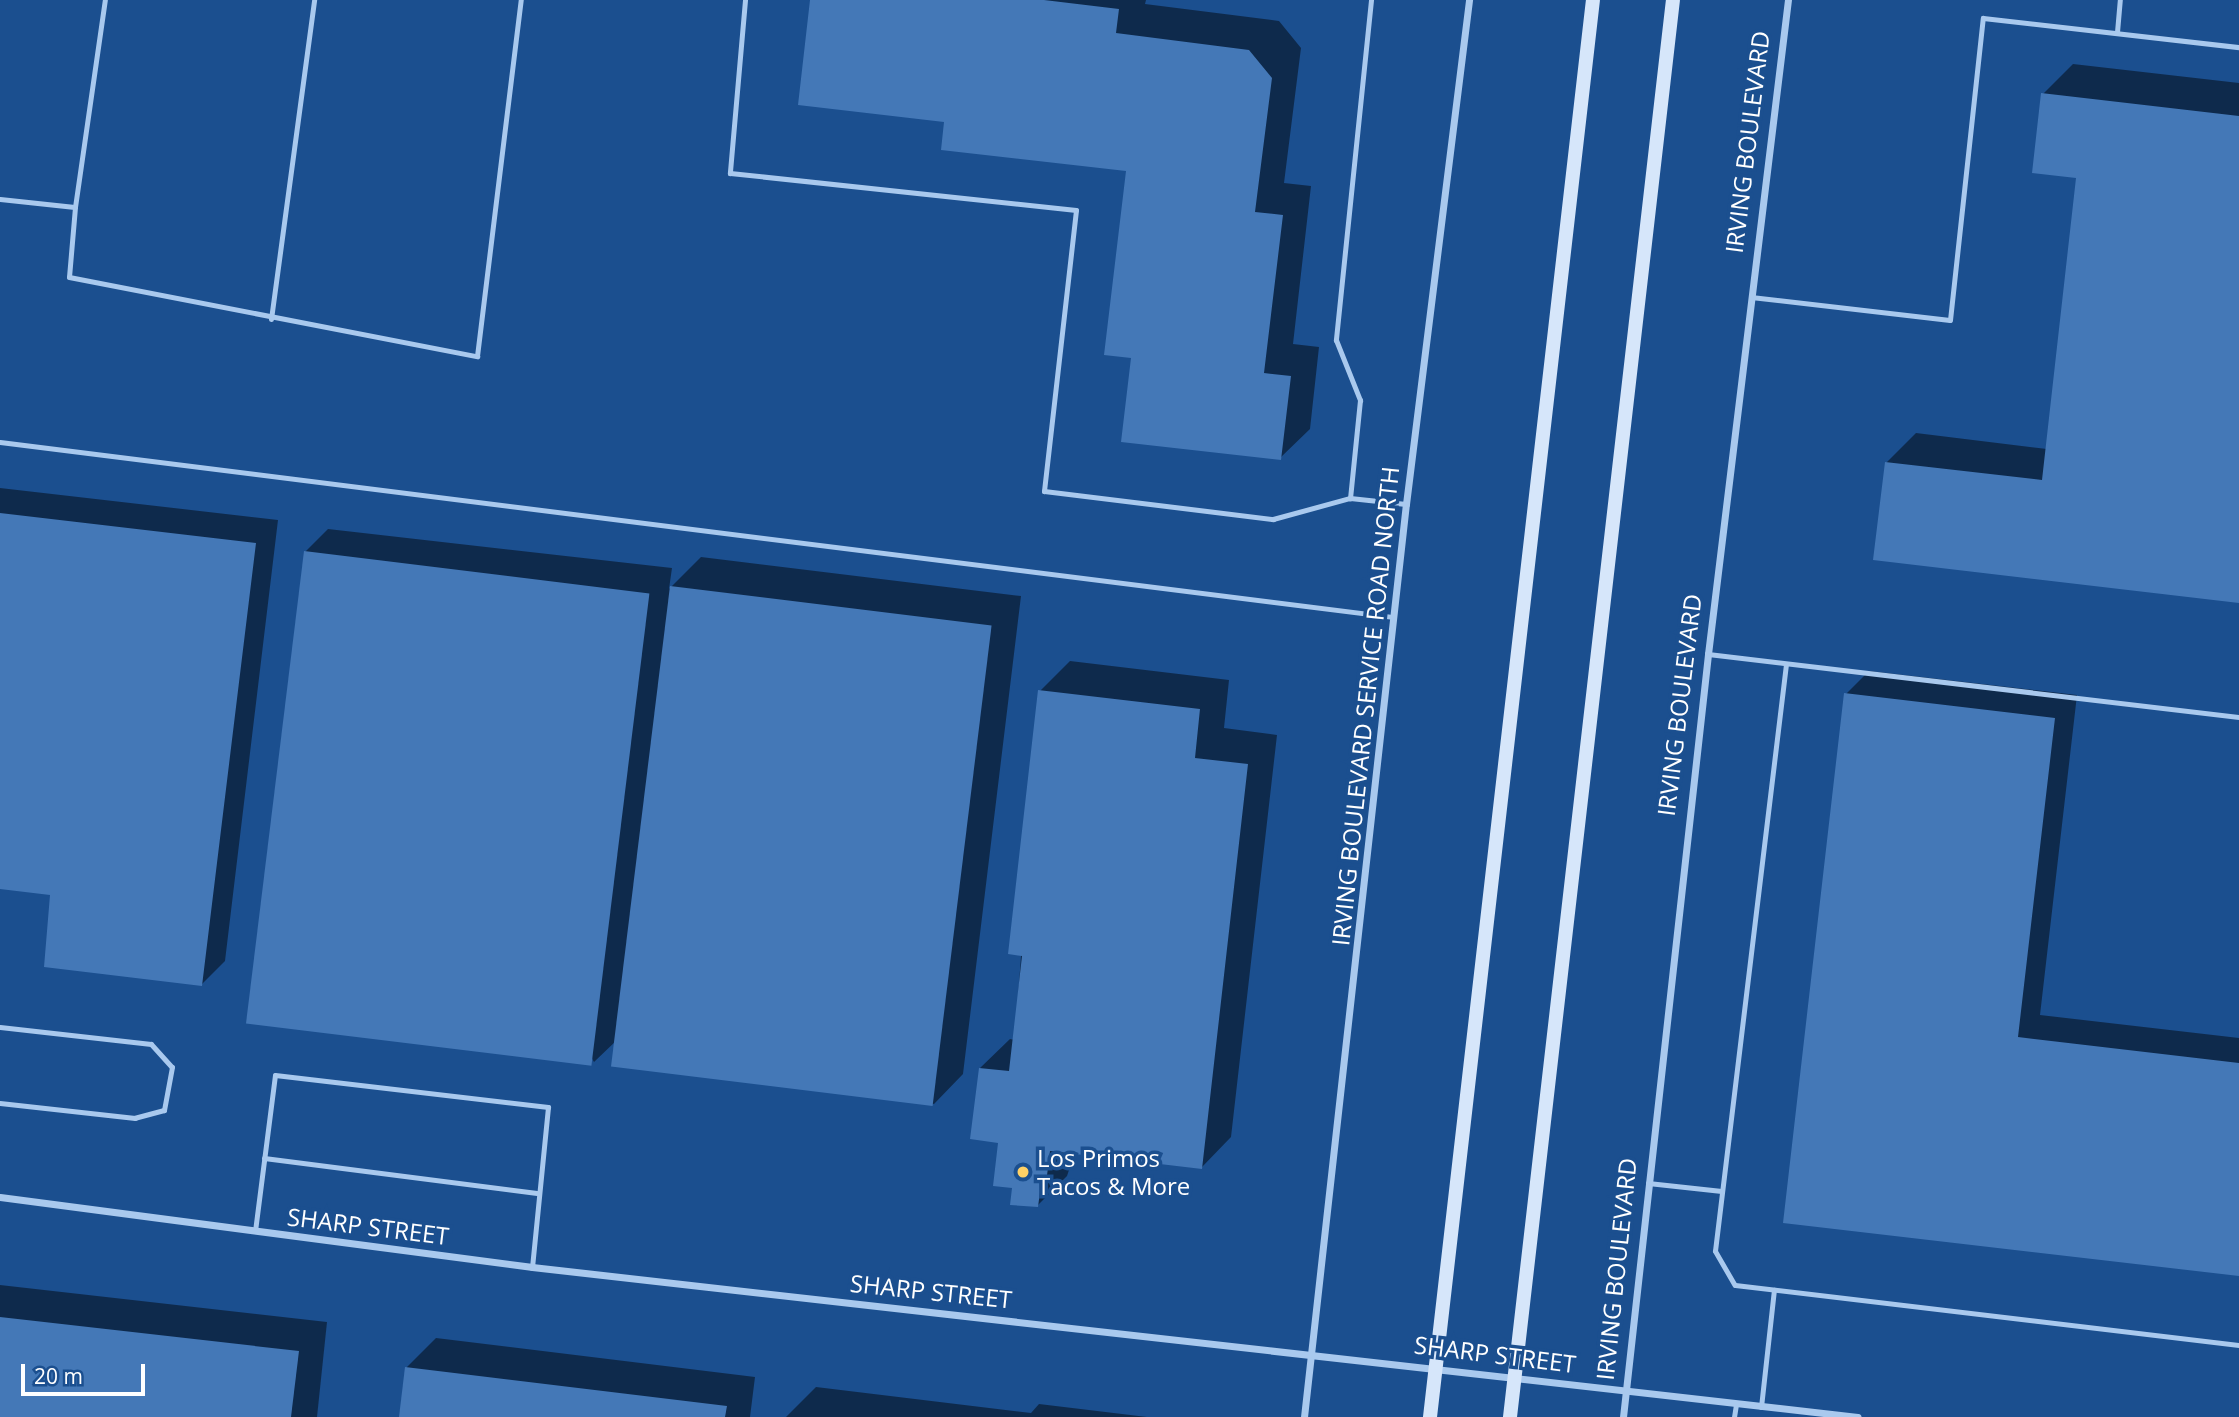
<!DOCTYPE html>
<html>
<head>
<meta charset="utf-8">
<style>
	body { margin:0 }
	#map { position:relative; width:2239px; height:1417px; overflow:hidden; background:#1b4f8f; font-family:"Open Sans",sans-serif }
	div>[style] { position:absolute }
	[style*='--x'] { left:calc(var(--x)*1px); top:calc(var(--y)*1px); width:calc(var(--w)*1px); rotate:calc(var(--a)*1deg) }
	.shadow>* { inset:0; background:#0007 }
	.building>* { inset:0; background:#4478b7; transform-origin:0 0 }
	.service>* { height:5px; margin:-2.5px; padding:0 2.5px; transform-origin:2.5px; border-radius:2.5px; background:#a9c9ee }
	.minor>* { height:7px; margin:-3.5px; padding:0 3.5px; transform-origin:3.5px; border-radius:3.5px; background:#a9c9ee }
	.secondary>* { height:14px; margin:-7px; padding:0 7px; transform-origin:7px; border-radius:7px; background:#d6e6fa }
	.dots>* { width:19px; height:19px; translate:-50% -50%; box-sizing:border-box; border:4px solid #1b4f8f; border-radius:50% }
	span { translate:-50% -50%; white-space:nowrap; text-align:center; line-height:1.15; -webkit-text-stroke:7px #1b4f8f; paint-order:stroke }
	.street-label { font-size:24px; color:#fff }
	.poi-label { font-size:24px; color:#fff }
	.left { translate:0 -50%; text-align:left }
	.scale { position:absolute; left:21px; top:1364px; width:124px; height:32px; box-sizing:border-box; border:4px solid #fff; border-top:0; padding-left:9px; font-size:21px; line-height:24px; white-space:nowrap; color:#fff; -webkit-text-stroke:5px #1b4f8f; paint-order:stroke }
</style>
</head>
<body>
<div id="map">
	<div class="shadow">
		<div style="clip-path:polygon(812px 0,1146px 0,1145px 4px,1279px 21px,1301px 48px,1284px 183px,1311px 186px,1293px 344px,1319px 347px,1310px 429px,1280px 458px,1133px 357px,1128px 170px,946px 121px)"></div>
		<div style="clip-path:polygon(2073px 64px,2239px 83px,2239px 601px,1886px 463px,1916px 433px,2047px 449px,2078px 176px,2043px 94px)"></div>
		<div style="clip-path:polygon(0 488px,278px 520px,225px 961px,202px 984px,51px 893px,0 887px)"></div>
		<div style="clip-path:polygon(328px 529px,672px 568px,669px 589px,701px 557px,1021px 596px,963px 1074px,934px 1104px,617px 1040px,594px 1062px,305px 552px)"></div>
		<div style="clip-path:polygon(1070px 661px,1229px 680px,1224px 728px,1277px 735px,1231px 1137px,1202px 1167px,1075px 1152px,1067px 1176px,1038px 1205px,1014px 1187px,980px 1068px,1010px 1039px,1015px 1040px,1040px 691px)"></div>
		<div style="clip-path:polygon(1869px 671px,2077px 695px,2040px 1015px,2239px 1038px,2239px 1274px,1785px 1222px,1846px 694px)"></div>
		<div style="clip-path:polygon(0 1285px,327px 1322px,317px 1417px,0 1417px)"></div>
		<div style="clip-path:polygon(436px 1338px,755px 1377px,750px 1417px,401px 1417px,407px 1367px)"></div>
		<div style="clip-path:polygon(816px 1387px,1031px 1413px,1039px 1404px,1147px 1417px,786px 1417px)"></div>
	</div>
	<div class="building">
		<div style="clip-path:polygon(810px 0,1044px 0,1119px 9px,1116px 33px,1249px 50px,1272px 78px,1255px 212px,1283px 215px,1264px 373px,1291px 376px,1281px 460px,1121px 442px,1131px 358px,1104px 355px,1126px 171px,941px 150px,944px 122px,798px 105px)"></div>
		<div style="clip-path:polygon(2041px 93px,2239px 116px,2239px 603px,1873px 560px,1885px 462px,2042px 480px,2076px 178px,2032px 173px)"></div>
		<div style="clip-path:polygon(0 513px,256px 543px,202px 986px,44px 967px,50px 895px,0 889px)"></div>
		<div style="left:304px;top:551px;width:348px;height:476px;rotate:7deg"></div>
		<div style="left:670px;top:586px;width:324px;height:484px;rotate:7deg"></div>
		<div style="clip-path:polygon(1038px 690px,1200px 709px,1195px 758px,1248px 764px,1202px 1169px,1050px 1151px,1045px 1192px,1040px 1192px,1038px 1207px,1010px 1205px,1012px 1188px,993px 1186px,998px 1143px,970px 1139px,979px 1068px,1009px 1071px,1022px 956px,1008px 954px)"></div>
		<div style="clip-path:polygon(1844px 693px,2055px 718px,2018px 1037px,2239px 1063px,2239px 1276px,1783px 1223px)"></div>
		<div style="clip-path:polygon(0 1317px,299px 1351px,291px 1417px,0 1417px)"></div>
		<div style="clip-path:polygon(405px 1367px,727px 1406px,725px 1417px,399px 1417px)"></div>
	</div>
	<div class="service">
		<div style="--x:745;--y:0;--w:174;--a:95"></div>
		<div style="--x:730;--y:173;--w:348;--a:6.1"></div>
		<div style="--x:1076;--y:210;--w:283;--a:96.5"></div>
		<div style="--x:1044;--y:491;--w:231;--a:7"></div>
		<div style="--x:1273;--y:519;--w:80;--a:-15.3"></div>
		<div style="--x:1371;--y:0;--w:342;--a:95.9"></div>
		<div style="--x:1336;--y:340;--w:65;--a:68.2"></div>
		<div style="--x:1360;--y:400;--w:99;--a:95.8"></div>
		<div style="--x:1350;--y:498;--w:56;--a:6.1"></div>
		<div style="--x:2117;--y:32;--w:32;--a:-85"></div>
		<div style="--x:0;--y:199;--w:75;--a:6.1"></div>
		<div style="--x:75;--y:207;--w:209;--a:-81.8"></div>
		<div style="--x:75;--y:207;--w:70;--a:94.9"></div>
		<div style="--x:69;--y:277;--w:416;--a:11"></div>
		<div style="--x:477;--y:356;--w:359;--a:-83"></div>
		<div style="--x:1751;--y:297;--w:200;--a:6.6"></div>
		<div style="--x:1950;--y:320;--w:304;--a:-83.8"></div>
		<div style="--x:1983;--y:18;--w:258;--a:6.5"></div>
		<div style="--x:271;--y:319;--w:322;--a:-82.3"></div>
		<div style="--x:0;--y:442;--w:1405;--a:7.16"></div>
		<div style="--x:1708;--y:654;--w:535;--a:6.77"></div>
		<div style="--x:1786;--y:664;--w:591;--a:96.9"></div>
		<div style="--x:1715;--y:1251;--w:39;--a:60"></div>
		<div style="--x:1735;--y:1285;--w:508;--a:6.79"></div>
		<div style="--x:0;--y:1027;--w:152;--a:6.4"></div>
		<div style="--x:151;--y:1044;--w:31;--a:48"></div>
		<div style="--x:172;--y:1067;--w:44;--a:100.5"></div>
		<div style="--x:164;--y:1110;--w:30;--a:165"></div>
		<div style="--x:135;--y:1118;--w:136;--a:-173.7"></div>
		<div style="--x:264;--y:1158;--w:277;--a:7.3"></div>
		<div style="--x:1648;--y:1183;--w:74;--a:6.2"></div>
		<div style="--x:255;--y:1231;--w:157;--a:-82.7"></div>
		<div style="--x:275;--y:1075;--w:275;--a:6.7"></div>
		<div style="--x:548;--y:1107;--w:161;--a:95.7"></div>
		<div style="--x:1761;--y:1407;--w:118;--a:-83.7"></div>
		<div style="--x:1734;--y:1417;--w:13;--a:-81"></div>
	</div>
	<div class="minor">
		<div style="--x:0;--y:1197;--w:537;--a:7.5"></div>
		<div style="--x:532;--y:1267;--w:1334;--a:6.45"></div>
		<div style="--x:1304;--y:1417;--w:919;--a:-83.63"></div>
		<div style="--x:1406;--y:504;--w:508;--a:-82.87"></div>
		<div style="--x:1623;--y:1417;--w:768;--a:-83.64"></div>
		<div style="--x:1708;--y:654;--w:659;--a:-83.03"></div>
	</div>
	<div class="secondary">
		<div style="--x:1430;--y:1417;--w:1426;--a:-83.44"></div>
		<div style="--x:1510;--y:1417;--w:1426;--a:-83.44"></div>
	</div>
	<div class="dots">
		<div style="left:1023px;top:1172px;background:#ffd166"></div>
	</div>
	<div class="street-label">
		<span style="left:1747px;top:142px;rotate:-83deg">IRVING BOULEVARD</span>
		<span style="left:1679px;top:705px;rotate:-83deg">IRVING BOULEVARD</span>
		<span style="left:1365px;top:706px;rotate:-84deg">IRVING BOULEVARD SERVICE ROAD NORTH</span>
		<span style="left:368px;top:1226px;rotate:7deg">SHARP STREET</span>
		<span style="left:1616px;top:1269px;rotate:-84deg">IRVING BOULEVARD</span>
		<span style="left:931px;top:1291px;rotate:6deg">SHARP STREET</span>
		<span style="left:1495px;top:1354px;rotate:7deg">SHARP STREET</span>
	</div>
	<div class="poi-label">
		<span class="left" style="left:1037px;top:1172px">Los Primos<br>Tacos &amp; More</span>
	</div>
	<div class="scale">20 m</div>
</div>
</body>
</html>
